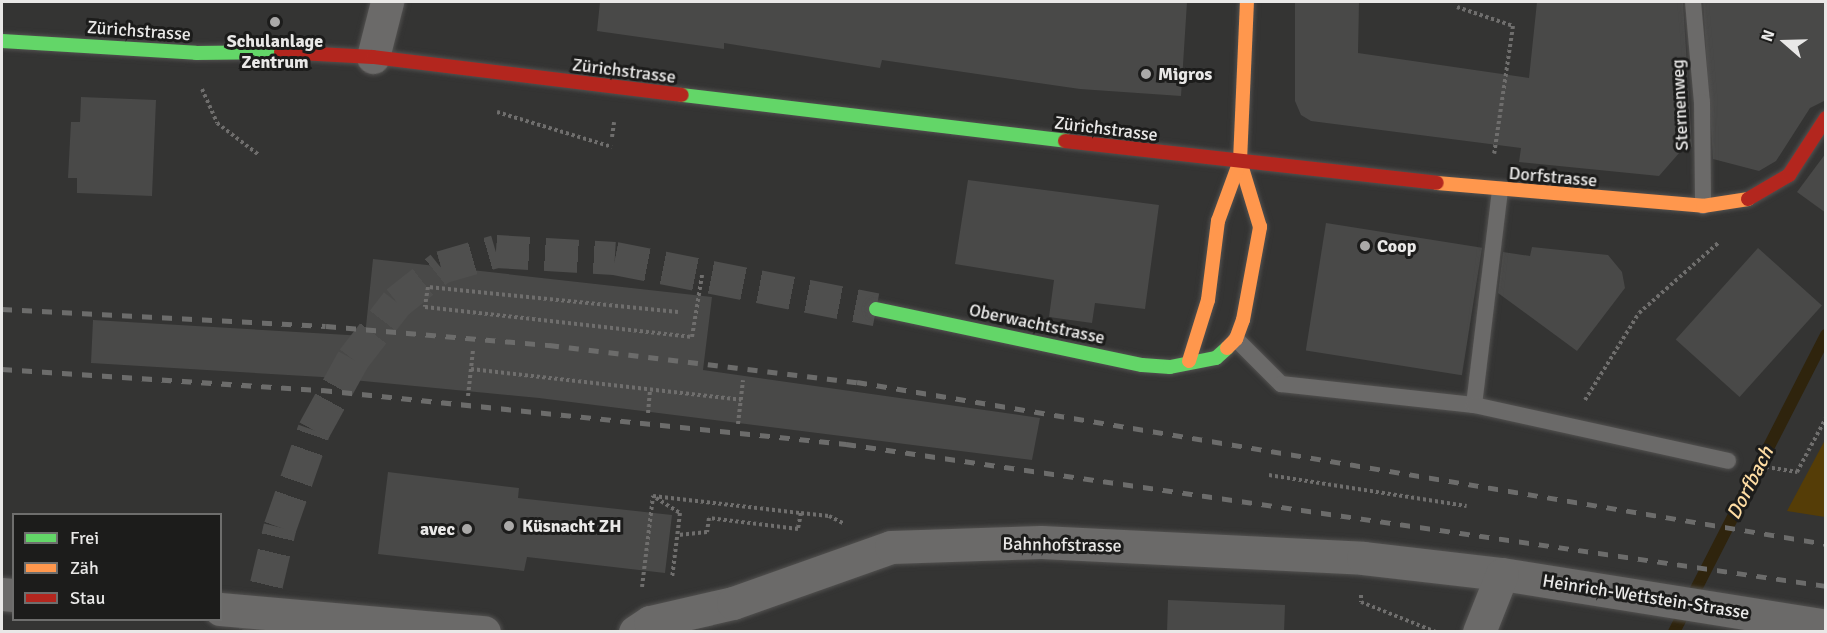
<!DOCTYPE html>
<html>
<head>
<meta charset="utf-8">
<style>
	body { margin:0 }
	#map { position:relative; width:1827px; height:633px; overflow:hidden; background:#343433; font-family:Signika,sans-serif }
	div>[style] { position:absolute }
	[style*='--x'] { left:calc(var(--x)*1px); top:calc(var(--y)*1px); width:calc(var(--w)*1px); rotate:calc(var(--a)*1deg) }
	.green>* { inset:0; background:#553d07 }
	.stream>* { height:12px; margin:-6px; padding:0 6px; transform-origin:6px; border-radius:6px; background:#2f240d }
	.building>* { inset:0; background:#494948; transform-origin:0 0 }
	.secondary-tunnel>* { height:33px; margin-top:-16.5px; transform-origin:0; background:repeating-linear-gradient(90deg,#4f4f4e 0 33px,transparent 0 49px) }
	.path>* { height:4px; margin-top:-2px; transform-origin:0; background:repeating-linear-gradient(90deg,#6f6e6d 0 3px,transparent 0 6px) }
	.roads { filter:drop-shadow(0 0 2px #525150) drop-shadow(0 0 2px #525150) }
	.lane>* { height:16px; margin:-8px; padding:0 8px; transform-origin:8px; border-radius:8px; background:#6b6a69 }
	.street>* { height:33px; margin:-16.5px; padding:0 16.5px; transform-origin:16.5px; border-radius:16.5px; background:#6b6a69 }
	.fast>* { height:14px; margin:-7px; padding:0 7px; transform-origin:7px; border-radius:7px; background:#63d668 }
	.slow>* { height:14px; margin:-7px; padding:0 7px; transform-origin:7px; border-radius:7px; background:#ff974d }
	.jam>* { height:14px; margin:-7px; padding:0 7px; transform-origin:7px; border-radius:7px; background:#b3261e }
	.rail>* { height:4.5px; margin-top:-2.25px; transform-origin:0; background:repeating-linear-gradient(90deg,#6c6c6b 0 10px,transparent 0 20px) }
	.dots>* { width:16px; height:16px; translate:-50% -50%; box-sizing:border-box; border:3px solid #1c1c1b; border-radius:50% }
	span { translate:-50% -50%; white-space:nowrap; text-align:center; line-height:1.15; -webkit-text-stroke:6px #1c1c1b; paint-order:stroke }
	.street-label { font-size:18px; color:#e9e8e7 }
	.poi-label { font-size:18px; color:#e9e8e7; font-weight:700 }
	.left { translate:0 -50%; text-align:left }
	.right { translate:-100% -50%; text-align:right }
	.water-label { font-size:20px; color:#ffdda3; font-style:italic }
	.frame { position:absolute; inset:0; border:3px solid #e9e8e7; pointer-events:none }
	.legend { position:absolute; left:12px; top:513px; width:210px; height:108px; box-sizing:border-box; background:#1c1c1b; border:2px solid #6e6e6d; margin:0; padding:8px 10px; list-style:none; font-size:18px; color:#e9e8e7 }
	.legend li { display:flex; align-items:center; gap:12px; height:30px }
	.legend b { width:30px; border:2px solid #6e6e6d }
	.north { position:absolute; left:1755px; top:12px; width:60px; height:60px; -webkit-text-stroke:4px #1c1c1b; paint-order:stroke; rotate:290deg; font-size:16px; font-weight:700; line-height:24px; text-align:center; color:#e9e8e7 }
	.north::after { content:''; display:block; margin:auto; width:21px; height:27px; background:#e9e8e7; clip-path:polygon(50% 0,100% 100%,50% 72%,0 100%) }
</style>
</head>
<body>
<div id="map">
	<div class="green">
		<div style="clip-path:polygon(1825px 440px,1825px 517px,1787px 511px)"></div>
	</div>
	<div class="stream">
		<div style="--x:1674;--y:632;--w:334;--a:-62.9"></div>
	</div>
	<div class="building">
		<div style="clip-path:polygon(600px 2px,1187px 2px,1181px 96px,1080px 89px,882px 60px,880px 68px,724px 43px,724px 49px,597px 31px)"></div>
		<div style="clip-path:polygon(1295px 2px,1359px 2px,1358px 53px,1529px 78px,1537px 2px,1683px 2px,1692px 147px,1687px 144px,1659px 176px,1519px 162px,1521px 148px,1311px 121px,1301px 115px,1295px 101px)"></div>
		<div style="clip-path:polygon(1703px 2px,1826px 2px,1826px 100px,1810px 108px,1776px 161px,1759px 171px,1713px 159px)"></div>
		<div style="clip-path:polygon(81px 97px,156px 100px,152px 196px,77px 193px,77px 178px,68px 178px,71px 122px,80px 122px)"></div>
		<div style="clip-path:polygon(1826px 153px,1826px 213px,1797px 192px)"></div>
		<div style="clip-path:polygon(968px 180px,1159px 205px,1145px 309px,1095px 303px,1092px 323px,1049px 317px,1054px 280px,955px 264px)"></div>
		<div style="left:1326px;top:223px;width:158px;height:129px;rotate:9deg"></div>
		<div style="clip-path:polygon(1532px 247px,1608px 255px,1622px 272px,1625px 288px,1577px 351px,1498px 293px,1503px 252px,1530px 256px)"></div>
		<div style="left:1758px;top:248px;width:86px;height:123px;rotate:42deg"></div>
		<div style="clip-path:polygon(373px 259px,712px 297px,703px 370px,1040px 418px,1032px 460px,539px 398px,322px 377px,91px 363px,93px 320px,365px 336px)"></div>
		<div style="clip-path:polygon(388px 472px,519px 488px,518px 498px,672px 515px,665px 573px,527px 557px,524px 571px,378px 554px)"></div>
		<div style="clip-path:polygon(1168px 600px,1285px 605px,1284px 632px,1167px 632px)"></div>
	</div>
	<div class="secondary-tunnel">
		<div style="--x:255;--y:632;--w:108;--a:-76.6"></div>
		<div style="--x:280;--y:527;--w:103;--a:-70.7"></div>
		<div style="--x:314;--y:430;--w:81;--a:-61.2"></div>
		<div style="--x:353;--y:359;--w:72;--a:-52.3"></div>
		<div style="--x:397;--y:302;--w:56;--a:-38.5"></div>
		<div style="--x:441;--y:267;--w:57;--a:-16.2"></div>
		<div style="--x:496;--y:251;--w:119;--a:3.4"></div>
		<div style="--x:615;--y:258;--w:266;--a:11.1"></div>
	</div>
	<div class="path">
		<div style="--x:1457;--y:7;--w:59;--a:18.7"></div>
		<div style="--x:1513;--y:26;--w:129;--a:98.4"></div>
		<div style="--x:202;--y:89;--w:37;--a:66"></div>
		<div style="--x:217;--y:123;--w:53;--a:37.3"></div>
		<div style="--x:497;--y:112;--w:120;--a:16.9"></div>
		<div style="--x:612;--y:137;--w:15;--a:-82"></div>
		<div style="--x:678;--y:312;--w:251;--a:-174.3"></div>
		<div style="--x:428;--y:287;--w:20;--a:99"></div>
		<div style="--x:425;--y:307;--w:269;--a:6.4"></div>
		<div style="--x:692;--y:337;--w:63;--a:-80.8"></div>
		<div style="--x:471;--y:369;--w:272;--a:6.5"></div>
		<div style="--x:468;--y:396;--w:46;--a:-83.8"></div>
		<div style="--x:1585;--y:400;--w:102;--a:-58.2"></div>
		<div style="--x:1639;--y:313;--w:106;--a:-41.5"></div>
		<div style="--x:648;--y:413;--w:24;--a:-85"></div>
		<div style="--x:738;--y:424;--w:44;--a:-83.5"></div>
		<div style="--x:1754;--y:465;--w:44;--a:9.2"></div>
		<div style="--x:1797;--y:472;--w:61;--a:-61.8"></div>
		<div style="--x:1269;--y:475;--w:200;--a:8.9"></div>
		<div style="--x:653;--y:496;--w:149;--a:6.6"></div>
		<div style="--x:801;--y:513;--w:16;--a:101"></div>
		<div style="--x:798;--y:529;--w:90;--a:-173"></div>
		<div style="--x:709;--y:518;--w:14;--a:98"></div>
		<div style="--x:707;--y:532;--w:29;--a:174"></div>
		<div style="--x:656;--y:498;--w:28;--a:32"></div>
		<div style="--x:680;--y:513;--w:65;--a:97"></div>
		<div style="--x:801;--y:513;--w:28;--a:6"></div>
		<div style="--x:829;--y:516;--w:16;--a:27"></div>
		<div style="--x:642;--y:587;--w:92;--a:-83.1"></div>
		<div style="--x:1361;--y:595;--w:7;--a:90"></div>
		<div style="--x:1361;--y:602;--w:81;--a:21.8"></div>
	</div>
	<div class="roads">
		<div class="lane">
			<div style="--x:1693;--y:2;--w:100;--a:84.9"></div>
			<div style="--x:1702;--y:102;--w:104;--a:89.4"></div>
			<div style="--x:1236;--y:339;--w:64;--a:45"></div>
			<div style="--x:1281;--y:384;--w:194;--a:6.2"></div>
			<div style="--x:1474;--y:405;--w:217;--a:-83.1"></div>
			<div style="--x:1474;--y:405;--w:260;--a:12.4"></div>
		</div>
		<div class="street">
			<div style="--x:373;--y:57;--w:57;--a:-75.7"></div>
			<div style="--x:2;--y:594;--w:12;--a:5"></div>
			<div style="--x:220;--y:609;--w:265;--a:5"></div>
			<div style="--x:635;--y:632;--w:18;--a:-34"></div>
			<div style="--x:650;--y:622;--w:85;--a:-12.9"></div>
			<div style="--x:733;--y:603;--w:168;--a:-19.5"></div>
			<div style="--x:891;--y:547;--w:150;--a:-1.9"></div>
			<div style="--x:1041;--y:542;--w:322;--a:2.8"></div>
			<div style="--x:1363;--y:558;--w:140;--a:6.6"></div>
			<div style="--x:1502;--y:574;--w:328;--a:9.1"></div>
			<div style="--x:1479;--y:632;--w:62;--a:-68.4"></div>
		</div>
		<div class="fast">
			<div style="--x:2;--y:41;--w:194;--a:3.5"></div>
			<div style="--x:196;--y:53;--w:85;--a:-0.7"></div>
			<div style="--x:682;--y:95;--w:386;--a:6.8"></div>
			<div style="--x:876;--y:309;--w:272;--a:11.9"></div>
			<div style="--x:1142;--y:365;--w:28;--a:4"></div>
			<div style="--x:1170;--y:367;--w:47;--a:-11.1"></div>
			<div style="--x:1216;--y:358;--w:15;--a:-42"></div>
		</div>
		<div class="slow">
			<div style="--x:1437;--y:183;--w:267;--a:4.9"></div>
			<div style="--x:1703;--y:206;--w:46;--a:-8.8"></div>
			<div style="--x:1227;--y:348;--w:13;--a:-45"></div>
			<div style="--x:1236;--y:339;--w:20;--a:-70"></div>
			<div style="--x:1243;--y:320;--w:95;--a:-79.6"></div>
			<div style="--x:1260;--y:227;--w:69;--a:-106.9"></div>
			<div style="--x:1189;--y:361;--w:64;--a:-72.7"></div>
			<div style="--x:1208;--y:300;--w:80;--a:-82.8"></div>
			<div style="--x:1218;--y:221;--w:64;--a:-69.9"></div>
			<div style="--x:1240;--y:161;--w:159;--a:-87.5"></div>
		</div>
		<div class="jam">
			<div style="--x:281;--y:52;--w:92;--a:3.1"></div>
			<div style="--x:373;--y:57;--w:311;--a:7"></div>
			<div style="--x:1065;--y:141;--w:374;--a:6.4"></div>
			<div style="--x:1748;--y:199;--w:48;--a:-30.3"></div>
			<div style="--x:1789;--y:175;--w:68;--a:-57"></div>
		</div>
	</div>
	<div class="rail">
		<div style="--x:2;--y:309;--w:324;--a:3"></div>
		<div style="--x:326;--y:326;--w:224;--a:4.9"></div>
		<div style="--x:549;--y:345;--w:310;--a:6.9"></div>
		<div style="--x:857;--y:382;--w:982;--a:9.49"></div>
		<div style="--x:2;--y:369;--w:321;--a:3.8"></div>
		<div style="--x:322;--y:390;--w:527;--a:5.88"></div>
		<div style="--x:846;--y:444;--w:990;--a:8.24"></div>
	</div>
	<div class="dots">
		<div style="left:275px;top:22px;background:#aaa9a8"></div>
		<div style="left:1146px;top:74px;background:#aaa9a8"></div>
		<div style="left:1365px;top:246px;background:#aaa9a8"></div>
		<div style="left:509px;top:526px;background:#aaa9a8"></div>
		<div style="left:467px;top:529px;background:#aaa9a8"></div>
	</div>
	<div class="street-label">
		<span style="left:139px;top:31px;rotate:4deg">Zürichstrasse</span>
		<span style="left:624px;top:71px;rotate:7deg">Zürichstrasse</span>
		<span style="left:1680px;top:105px;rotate:-93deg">Sternenweg</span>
		<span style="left:1106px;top:129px;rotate:7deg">Zürichstrasse</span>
		<span style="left:1553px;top:177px;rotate:5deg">Dorfstrasse</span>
		<span style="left:1037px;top:324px;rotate:12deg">Oberwachtstrasse</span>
		<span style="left:1062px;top:545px;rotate:1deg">Bahnhofstrasse</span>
		<span style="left:1646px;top:597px;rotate:9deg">Heinrich-Wettstein-Strasse</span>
	</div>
	<div class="poi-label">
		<span style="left:275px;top:52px">Schulanlage<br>Zentrum</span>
		<span class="left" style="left:1158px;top:74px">Migros</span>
		<span class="left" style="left:1377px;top:246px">Coop</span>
		<span class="left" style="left:522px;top:526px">Küsnacht ZH</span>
		<span class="right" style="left:455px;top:529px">avec</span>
	</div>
	<div class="water-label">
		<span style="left:1750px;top:483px;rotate:-63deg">Dorfbach</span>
	</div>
	<div class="frame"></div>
	<ul class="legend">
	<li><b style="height:8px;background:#63d668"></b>Frei</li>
	<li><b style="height:8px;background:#ff974d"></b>Zäh</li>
	<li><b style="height:8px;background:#b3261e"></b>Stau</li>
	</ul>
	<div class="north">N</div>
</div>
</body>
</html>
